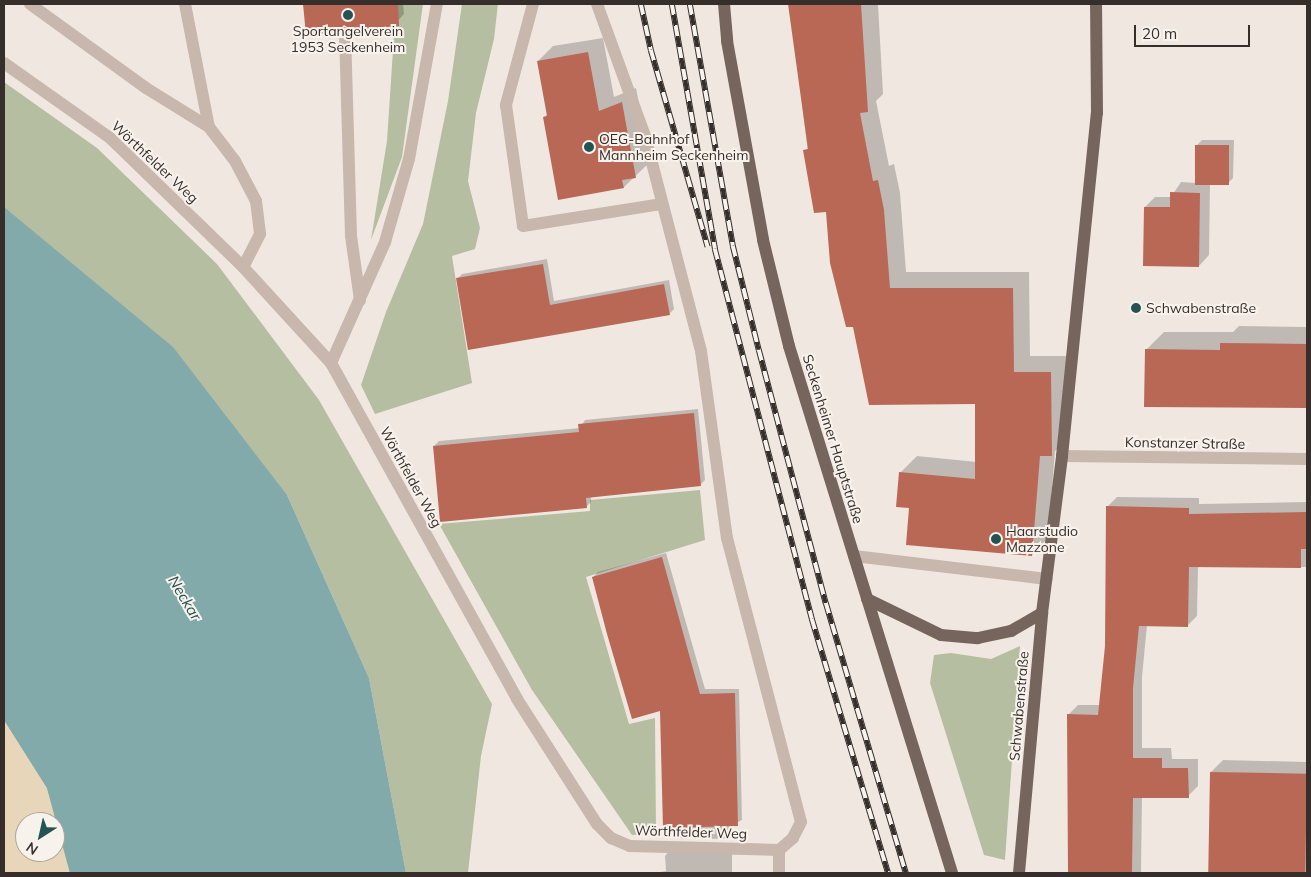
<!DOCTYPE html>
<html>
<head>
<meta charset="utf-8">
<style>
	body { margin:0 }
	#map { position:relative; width:1311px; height:877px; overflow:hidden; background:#f0e8e0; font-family:Mulish,sans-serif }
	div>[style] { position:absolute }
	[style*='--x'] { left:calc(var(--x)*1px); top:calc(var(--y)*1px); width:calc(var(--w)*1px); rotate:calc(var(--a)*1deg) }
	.green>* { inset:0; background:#b6bea1 }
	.sand>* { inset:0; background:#e8d6ba }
	.water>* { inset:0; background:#82aaaa }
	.shadow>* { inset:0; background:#0003 }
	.building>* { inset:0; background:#b96855; transform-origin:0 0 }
	.minor>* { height:12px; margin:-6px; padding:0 6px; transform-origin:6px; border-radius:6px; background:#c7b7ad }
	.major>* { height:12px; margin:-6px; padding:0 6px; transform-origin:6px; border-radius:6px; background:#76655d }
	.rail>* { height:5.5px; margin-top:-2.75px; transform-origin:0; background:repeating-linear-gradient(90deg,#f8f2ec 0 11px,#362e2b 0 22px); box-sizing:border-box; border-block:1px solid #362e2b }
	.dots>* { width:14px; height:14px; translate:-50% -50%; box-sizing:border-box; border:2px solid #f8f2ec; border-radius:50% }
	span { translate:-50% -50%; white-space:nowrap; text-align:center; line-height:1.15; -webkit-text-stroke:4px #f8f2ec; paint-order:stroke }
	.poi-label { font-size:14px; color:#362e2b }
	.left { translate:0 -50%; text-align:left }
	.street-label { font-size:14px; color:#362e2b }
	.water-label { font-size:15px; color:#245353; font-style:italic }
	.frame { position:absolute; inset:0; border:5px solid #362e2b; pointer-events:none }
	.north { position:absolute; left:15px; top:812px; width:50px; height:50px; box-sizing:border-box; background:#f8f2ec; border:1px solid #aaa49f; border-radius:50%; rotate:215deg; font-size:14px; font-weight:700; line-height:20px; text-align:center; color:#362e2b }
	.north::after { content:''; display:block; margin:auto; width:18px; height:22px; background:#245353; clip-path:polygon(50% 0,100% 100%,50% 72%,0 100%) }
	.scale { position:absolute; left:1134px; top:25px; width:116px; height:22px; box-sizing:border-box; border:2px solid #362e2b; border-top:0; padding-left:6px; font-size:15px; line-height:18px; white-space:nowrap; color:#362e2b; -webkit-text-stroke:4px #f8f2ec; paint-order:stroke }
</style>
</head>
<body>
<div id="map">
	<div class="green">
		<div style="clip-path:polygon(396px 4px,423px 4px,402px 157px,371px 240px,387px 141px)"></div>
		<div style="clip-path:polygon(462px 4px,498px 4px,494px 39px,476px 113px,468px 181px,480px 228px,475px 249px,452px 256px,472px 383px,375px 414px,361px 385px,386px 312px,423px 224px,448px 101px)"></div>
		<div style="clip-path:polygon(evenodd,4px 82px,97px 148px,217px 264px,319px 400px,492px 704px,481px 756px,468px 873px,406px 873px,369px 678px,287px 495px,189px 873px,4px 873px,4px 82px,25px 822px,55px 822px,55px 852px,25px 852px,25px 822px)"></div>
		<div style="clip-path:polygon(700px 490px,705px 540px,586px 577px,629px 724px,655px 718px,656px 833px,632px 835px,532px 690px,439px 524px,590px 511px,590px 500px)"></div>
		<div style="clip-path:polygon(1020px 646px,1005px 860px,984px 855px,930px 683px,934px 655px,951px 653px,991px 659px)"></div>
	</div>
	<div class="sand">
		<div style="clip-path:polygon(evenodd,4px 720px,47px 788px,70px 873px,4px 873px,4px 720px,25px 822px,55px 822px,55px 852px,25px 852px,25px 822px)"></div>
	</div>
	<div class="water">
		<div style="clip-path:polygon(4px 207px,173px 347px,287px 495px,369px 678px,406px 873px,70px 873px,47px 788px,4px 720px)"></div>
	</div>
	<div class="shadow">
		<div style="clip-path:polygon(304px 4px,403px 4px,404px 14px,394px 25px,344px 23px,307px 33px)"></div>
		<div style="clip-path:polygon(790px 4px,878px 4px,883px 94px,876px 101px,889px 166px,894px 164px,900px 193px,906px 272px,1029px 272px,1030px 356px,1067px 356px,1068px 438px,1055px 451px,1048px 538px,1032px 555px,910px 507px,900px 473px,917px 456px,977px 462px,976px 403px,854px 326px,827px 211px,815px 211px)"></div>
		<div style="clip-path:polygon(603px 38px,614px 97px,636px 88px,650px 162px,624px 187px,544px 117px,548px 114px,538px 61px,553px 46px)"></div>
		<div style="clip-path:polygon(1202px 140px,1234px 140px,1233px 178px,1228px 183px,1210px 183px,1209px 255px,1199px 266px,1145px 207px,1155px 197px,1171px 197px,1181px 182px,1196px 183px,1197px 145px)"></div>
		<div style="clip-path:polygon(547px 259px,554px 301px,669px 280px,674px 309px,669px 314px,469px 348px,457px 279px,462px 274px)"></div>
		<div style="clip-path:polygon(1239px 326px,1307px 327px,1307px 407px,1146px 406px,1146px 350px,1164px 332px,1233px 332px)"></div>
		<div style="clip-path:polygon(698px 409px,705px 480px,700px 485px,591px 496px,591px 502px,586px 507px,434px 446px,439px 441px,580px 428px,585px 420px)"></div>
		<div style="clip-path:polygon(1117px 497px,1199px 498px,1199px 504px,1307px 502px,1307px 567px,1198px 566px,1197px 616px,1187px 626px,1147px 625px,1142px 677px,1142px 748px,1171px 748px,1172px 759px,1198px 759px,1198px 786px,1188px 796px,1142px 796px,1141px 873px,1069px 873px,1068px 715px,1078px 705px,1100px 705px,1106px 646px,1107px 507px)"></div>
		<div style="clip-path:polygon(666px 553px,705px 689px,739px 689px,742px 820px,732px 825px,732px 834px,727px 839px,664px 838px,661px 710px,593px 577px,598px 572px)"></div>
		<div style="clip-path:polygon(1223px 760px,1307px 762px,1307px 873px,1210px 873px,1211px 772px)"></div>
		<div style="clip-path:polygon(670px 850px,732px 852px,732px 873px,654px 873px,666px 871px,665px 856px)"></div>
	</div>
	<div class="building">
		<div style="clip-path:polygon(303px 4px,398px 4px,399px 26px,352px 30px,344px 25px,337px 32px,306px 35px)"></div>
		<div style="clip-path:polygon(788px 4px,861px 4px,868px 112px,860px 113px,873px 181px,878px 180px,884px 210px,890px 288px,1013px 288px,1014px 372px,1051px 372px,1052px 456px,1040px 456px,1032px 556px,906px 545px,909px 508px,896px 507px,899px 472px,975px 479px,975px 404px,869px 405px,853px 327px,846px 327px,830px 263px,826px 212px,814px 213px,803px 150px,808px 149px)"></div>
		<div style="clip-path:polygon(588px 52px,599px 111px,622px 102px,636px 178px,622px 180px,624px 188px,558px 200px,543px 117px,547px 116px,537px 61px)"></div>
		<div style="left:1195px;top:145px;width:34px;height:40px"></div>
		<div style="clip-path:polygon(1170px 192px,1200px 193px,1199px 267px,1143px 266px,1144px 207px,1170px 207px)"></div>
		<div style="clip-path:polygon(543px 264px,550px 305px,664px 284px,670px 315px,468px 350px,456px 278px)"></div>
		<div style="clip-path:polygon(1220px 343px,1307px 344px,1307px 408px,1144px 407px,1145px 349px,1220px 350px)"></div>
		<div style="clip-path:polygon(694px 413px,701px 486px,586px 498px,587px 508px,440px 522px,433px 446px,579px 432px,578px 424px)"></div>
		<div style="clip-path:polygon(1106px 506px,1189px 508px,1189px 514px,1307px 512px,1307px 549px,1301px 549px,1301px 568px,1189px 567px,1188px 627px,1139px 626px,1133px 688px,1133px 758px,1162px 758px,1162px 768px,1188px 768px,1189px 798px,1133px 798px,1132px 873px,1068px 873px,1067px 714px,1098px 715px,1105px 646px)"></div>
		<div style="clip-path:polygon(662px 557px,700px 694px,735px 693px,738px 826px,663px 828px,660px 711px,632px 719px,607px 634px,592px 577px)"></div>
		<div style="left:1210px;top:772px;width:97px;height:101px;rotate:1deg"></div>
	</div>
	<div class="minor">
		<div style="--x:30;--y:4;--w:143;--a:35.9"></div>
		<div style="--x:146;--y:88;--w:74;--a:31.8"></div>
		<div style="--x:185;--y:4;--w:125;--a:79"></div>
		<div style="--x:209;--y:127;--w:43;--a:52.6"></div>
		<div style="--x:235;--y:161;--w:45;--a:62.3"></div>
		<div style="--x:256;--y:201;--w:33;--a:83"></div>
		<div style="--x:260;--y:234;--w:37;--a:117"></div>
		<div style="--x:533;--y:4;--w:105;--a:105"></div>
		<div style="--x:506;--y:105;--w:122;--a:82"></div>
		<div style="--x:523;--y:226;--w:141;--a:-9"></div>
		<div style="--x:597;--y:4;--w:140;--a:70"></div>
		<div style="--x:645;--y:136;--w:222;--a:75.4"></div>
		<div style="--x:701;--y:351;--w:189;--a:82.1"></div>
		<div style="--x:727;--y:538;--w:293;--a:75.4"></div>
		<div style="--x:801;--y:822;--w:18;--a:117"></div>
		<div style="--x:793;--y:838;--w:18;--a:139"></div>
		<div style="--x:779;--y:850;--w:23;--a:90"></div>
		<div style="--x:345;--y:33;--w:203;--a:88.3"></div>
		<div style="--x:351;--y:236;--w:65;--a:82"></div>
		<div style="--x:4;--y:63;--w:128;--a:35.2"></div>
		<div style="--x:109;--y:137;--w:187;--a:44.1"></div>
		<div style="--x:243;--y:267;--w:130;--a:47.5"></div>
		<div style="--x:331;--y:363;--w:384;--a:61"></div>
		<div style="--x:517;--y:699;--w:148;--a:57.4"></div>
		<div style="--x:597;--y:824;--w:20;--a:45"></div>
		<div style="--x:611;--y:838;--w:21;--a:23"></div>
		<div style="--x:630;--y:846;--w:149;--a:1.5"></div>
		<div style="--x:331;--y:363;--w:133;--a:-65.9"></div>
		<div style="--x:385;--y:242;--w:86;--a:-73.9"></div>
		<div style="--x:409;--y:159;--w:158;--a:-79.8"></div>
		<div style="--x:1062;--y:456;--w:245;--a:0.7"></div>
		<div style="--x:854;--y:556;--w:194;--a:6.8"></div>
	</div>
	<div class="major">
		<div style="--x:724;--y:4;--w:37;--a:85"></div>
		<div style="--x:727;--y:41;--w:202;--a:79.7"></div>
		<div style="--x:763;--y:240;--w:109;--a:76.2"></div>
		<div style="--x:789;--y:346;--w:552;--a:72.81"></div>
		<div style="--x:867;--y:599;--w:82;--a:25.9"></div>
		<div style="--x:941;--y:635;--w:37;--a:5"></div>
		<div style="--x:978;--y:638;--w:34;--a:-12"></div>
		<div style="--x:1011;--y:631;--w:36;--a:-30"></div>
		<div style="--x:1019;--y:873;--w:261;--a:-84.9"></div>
		<div style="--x:1042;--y:613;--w:158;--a:-82.7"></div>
		<div style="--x:1062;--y:456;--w:345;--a:-84.2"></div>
		<div style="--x:1097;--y:113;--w:109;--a:-90.5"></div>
	</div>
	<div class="rail">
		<div style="--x:641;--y:4;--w:47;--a:77.7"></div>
		<div style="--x:651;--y:50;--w:205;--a:73.9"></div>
		<div style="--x:672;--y:4;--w:249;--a:80"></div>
		<div style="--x:715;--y:249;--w:383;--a:75.3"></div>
		<div style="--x:812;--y:619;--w:265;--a:73.3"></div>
		<div style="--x:690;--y:4;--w:246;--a:79.9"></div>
		<div style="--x:733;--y:246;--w:107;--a:76"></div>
		<div style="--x:759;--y:350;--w:262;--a:75.2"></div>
		<div style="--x:826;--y:603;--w:282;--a:73.5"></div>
	</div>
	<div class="dots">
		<div style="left:348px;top:15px;background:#245353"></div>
		<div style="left:589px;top:147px;background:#245353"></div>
		<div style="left:1136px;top:308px;background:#245353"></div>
		<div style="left:996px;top:539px;background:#245353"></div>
	</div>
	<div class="poi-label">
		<span style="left:348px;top:39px">Sportangelverein<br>1953 Seckenheim</span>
		<span class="left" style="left:599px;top:147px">OEG-Bahnhof<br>Mannheim Seckenheim</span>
		<span class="left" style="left:1146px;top:308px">Schwabenstraße</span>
		<span class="left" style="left:1006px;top:539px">Haarstudio<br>Mazzone</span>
	</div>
	<div class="street-label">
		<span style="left:155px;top:162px;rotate:43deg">Wörthfelder Weg</span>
		<span style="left:833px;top:439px;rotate:73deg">Seckenheimer Hauptstraße</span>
		<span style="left:1185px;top:443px;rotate:1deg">Konstanzer Straße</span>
		<span style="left:411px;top:477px;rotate:61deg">Wörthfelder Weg</span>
		<span style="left:1019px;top:706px;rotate:-85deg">Schwabenstraße</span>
		<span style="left:691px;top:832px;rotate:2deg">Wörthfelder Weg</span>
	</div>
	<div class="water-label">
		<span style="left:185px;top:598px;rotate:59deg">Neckar</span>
	</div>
	<div class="frame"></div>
	<div class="north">N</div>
	<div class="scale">20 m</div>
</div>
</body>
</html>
